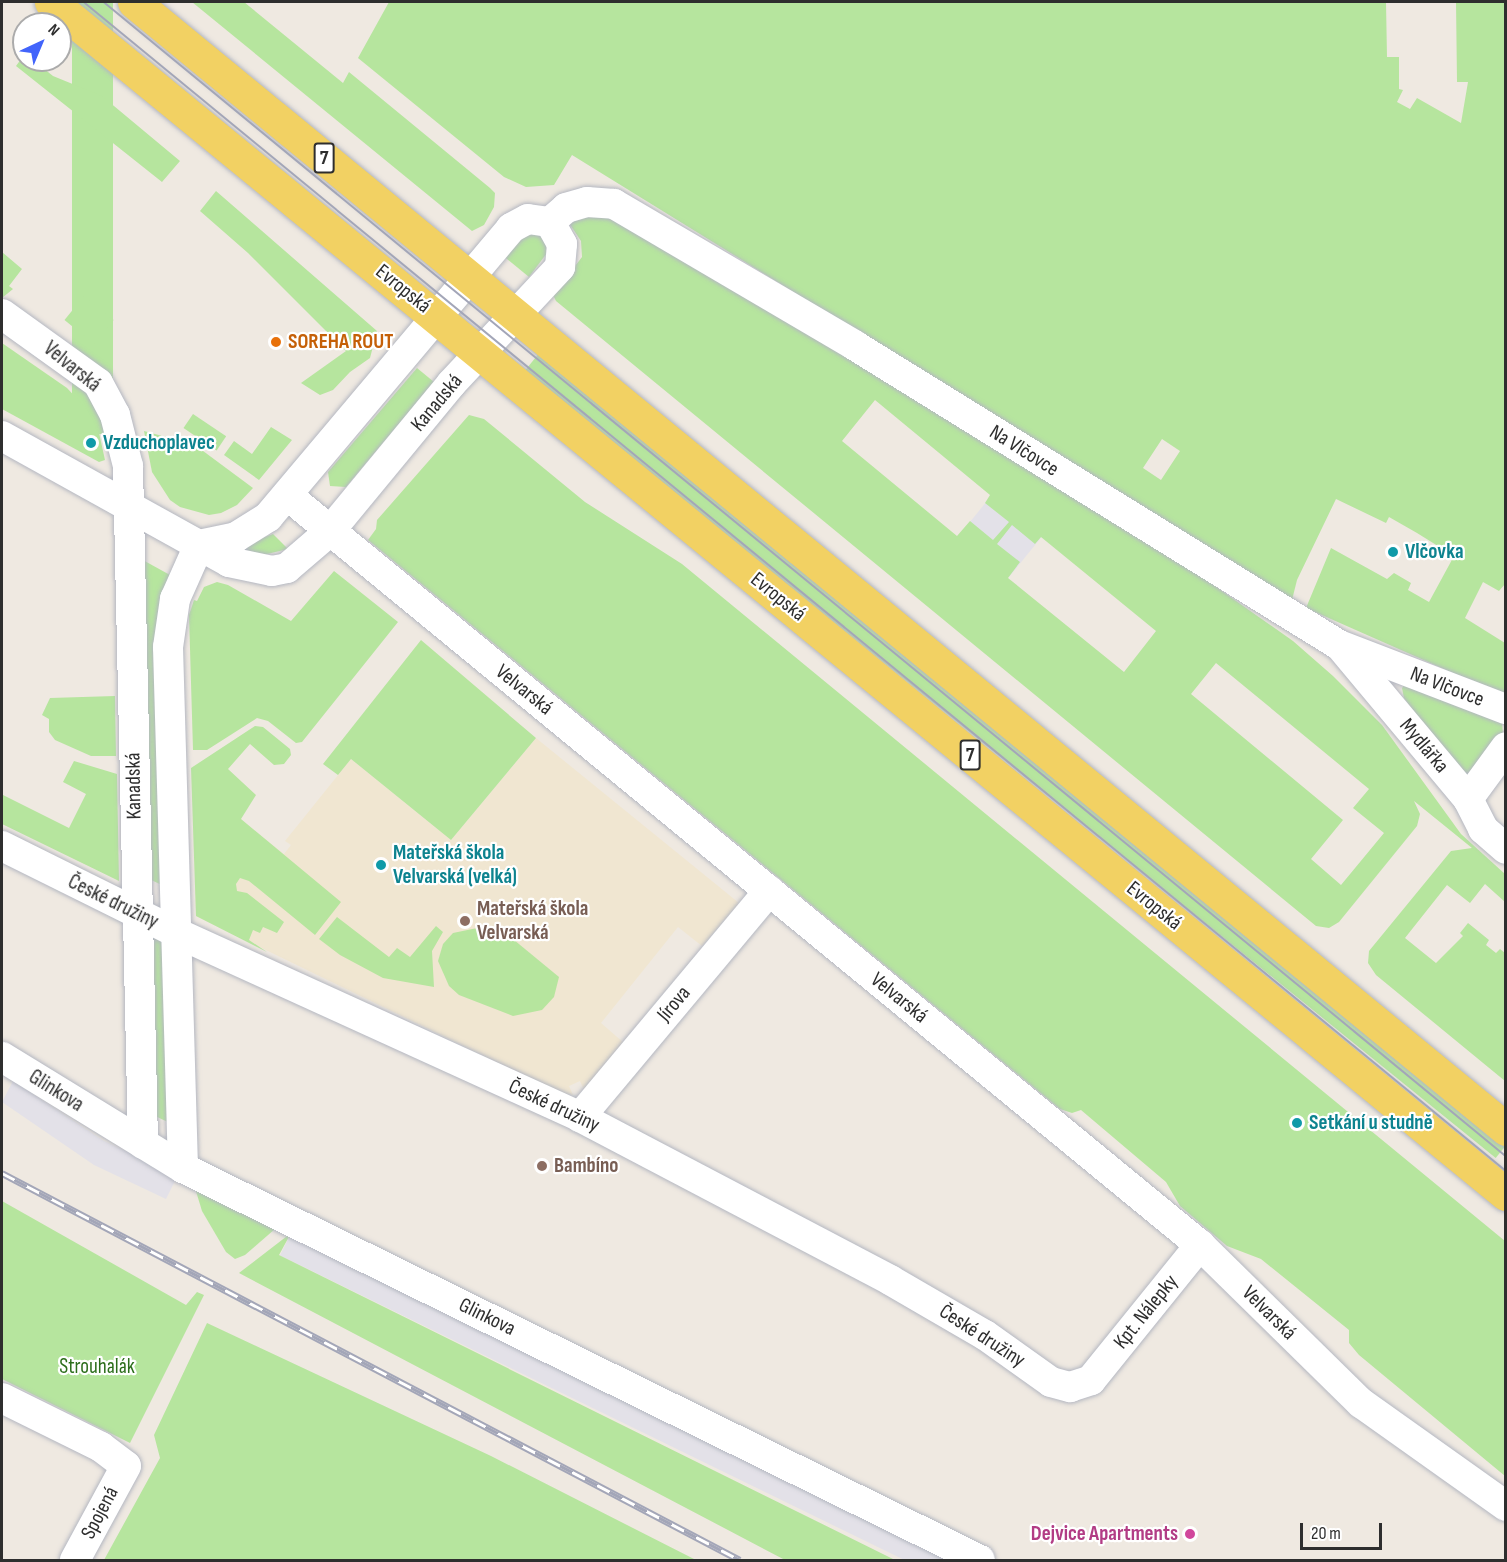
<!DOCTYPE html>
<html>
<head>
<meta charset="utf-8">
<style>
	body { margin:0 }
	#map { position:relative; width:1507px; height:1562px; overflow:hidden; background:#efe9e1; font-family:"Sofia Sans Condensed",sans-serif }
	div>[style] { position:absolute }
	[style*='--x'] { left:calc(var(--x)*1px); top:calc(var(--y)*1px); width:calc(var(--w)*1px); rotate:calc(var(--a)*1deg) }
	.industrial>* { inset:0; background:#e3e1e8; transform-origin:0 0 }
	.education>* { inset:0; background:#f0e6d1 }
	.green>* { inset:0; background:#b6e59e; transform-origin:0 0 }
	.roads { filter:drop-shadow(0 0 2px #b4b7c1) drop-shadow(0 0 2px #b4b7c1) }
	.street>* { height:30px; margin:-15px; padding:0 15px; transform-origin:15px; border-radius:15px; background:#fff }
	.primary>* { height:33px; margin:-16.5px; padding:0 16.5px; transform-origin:16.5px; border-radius:16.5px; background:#f2d163 }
	.tram>* { height:1.5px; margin:-0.75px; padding:0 0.75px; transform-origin:0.75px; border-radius:0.75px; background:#a3a6b8 }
	.rail>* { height:7px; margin-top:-3.5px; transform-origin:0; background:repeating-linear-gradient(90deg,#fff 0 14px,#a3a6b8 0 28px); box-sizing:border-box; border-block:2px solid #a3a6b8 }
	.dots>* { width:16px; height:16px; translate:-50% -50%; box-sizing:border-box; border:3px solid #fff; border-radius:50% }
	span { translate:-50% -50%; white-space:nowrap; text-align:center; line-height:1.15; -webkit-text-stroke:4.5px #fff; paint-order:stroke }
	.shield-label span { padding:2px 4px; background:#fff; border:2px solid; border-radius:4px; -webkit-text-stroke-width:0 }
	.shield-label { font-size:20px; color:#2e2e2e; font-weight:700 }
	.street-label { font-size:21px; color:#2e2e2e }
	.food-label { font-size:21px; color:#c56008; font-weight:700 }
	.left { translate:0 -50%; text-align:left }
	.culture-label { font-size:21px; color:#0d838f; font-weight:700 }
	.education-label { font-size:21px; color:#785e54; font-weight:700 }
	.park-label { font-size:21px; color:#2c6e1b }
	.hotel-label { font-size:21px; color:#b23c85; font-weight:700 }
	.right { translate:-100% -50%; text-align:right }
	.frame { position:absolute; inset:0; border:3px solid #2e2e2e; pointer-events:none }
	.north { position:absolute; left:12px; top:12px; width:60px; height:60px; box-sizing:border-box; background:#fff; border:2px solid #ababab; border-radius:50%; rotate:44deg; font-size:16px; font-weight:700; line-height:24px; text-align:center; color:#2e2e2e }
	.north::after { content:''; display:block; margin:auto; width:21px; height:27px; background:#4264fb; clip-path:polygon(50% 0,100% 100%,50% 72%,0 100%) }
	.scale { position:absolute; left:1300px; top:1523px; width:82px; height:27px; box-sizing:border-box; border:3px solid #2e2e2e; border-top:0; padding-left:8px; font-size:18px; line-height:21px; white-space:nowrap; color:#2e2e2e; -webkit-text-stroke:4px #fff; paint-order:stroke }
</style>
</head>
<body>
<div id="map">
	<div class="industrial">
		<div style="left:991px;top:496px;width:65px;height:52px;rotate:39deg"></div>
		<div style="clip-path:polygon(13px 1081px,104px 1141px,178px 1175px,166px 1199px,94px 1165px,2px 1102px)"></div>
		<div style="left:291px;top:1233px;width:736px;height:25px;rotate:26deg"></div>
	</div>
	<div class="education">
		<div style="clip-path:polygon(536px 738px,739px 903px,702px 946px,678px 927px,601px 1023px,624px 1043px,584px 1090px,580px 1081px,569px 1086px,573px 1095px,558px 1092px,196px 916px,193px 819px,240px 819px,284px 854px,291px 845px,285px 841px,351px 759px,451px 840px)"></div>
	</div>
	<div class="green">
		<div style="left:72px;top:2px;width:41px;height:432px"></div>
		<div style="clip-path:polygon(192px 2px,244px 2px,343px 83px,349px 72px,490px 188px,495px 193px,494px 207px,484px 225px,472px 231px)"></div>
		<div style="clip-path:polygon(evenodd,389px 2px,1386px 2px,1387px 57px,1399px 57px,1399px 89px,1403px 90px,1397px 102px,1410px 109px,1417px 98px,1461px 123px,1468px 82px,1457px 82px,1456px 2px,1505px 2px,1505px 584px,1499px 591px,1483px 582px,1465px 618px,1505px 643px,1505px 696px,1306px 608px,1331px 548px,1387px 579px,1394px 573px,1411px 583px,1408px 590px,1429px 602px,1454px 556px,1417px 533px,1389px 517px,1386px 523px,1336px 499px,1297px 580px,1292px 600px,572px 155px,554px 185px,526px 187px,504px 177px,358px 58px,389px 2px,1162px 439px,1180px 451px,1161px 480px,1143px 468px,1162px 439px)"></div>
		<div style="clip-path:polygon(24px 55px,24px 60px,33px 60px,53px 76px,102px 96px,180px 161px,162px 182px,16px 66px)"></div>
		<div style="clip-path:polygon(216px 191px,377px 331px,370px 358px,350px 372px,333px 390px,320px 395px,301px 383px,346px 351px,248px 253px,200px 211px)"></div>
		<div style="clip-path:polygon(evenodd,572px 215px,623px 219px,1202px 577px,1293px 641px,1333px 676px,1382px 725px,1461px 834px,1505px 874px,1505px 902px,1485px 884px,1470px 903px,1447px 885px,1405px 938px,1436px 963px,1463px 936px,1460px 933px,1468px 923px,1489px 940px,1486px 945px,1496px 953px,1500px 949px,1505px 953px,1505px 1081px,1376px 975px,1368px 963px,1369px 951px,1451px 851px,1472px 848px,1414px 801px,1420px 814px,1417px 826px,1339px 922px,1329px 928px,1316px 926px,556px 301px,553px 295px,582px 257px,581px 241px,569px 223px,572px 215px,875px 400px,990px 495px,985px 503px,1009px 522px,993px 540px,970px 521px,957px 536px,842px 441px,875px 400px,572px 215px,1012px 525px,1035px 544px,1041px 537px,1156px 631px,1124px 672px,1008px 578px,1020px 562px,997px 544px,1012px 525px,572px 215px,1216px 663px,1369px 789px,1353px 808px,1384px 833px,1341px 885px,1311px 859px,1343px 820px,1191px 694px,1216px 663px)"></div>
		<div style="clip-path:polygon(517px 231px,545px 236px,547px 253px,529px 277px,501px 254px)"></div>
		<div style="clip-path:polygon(2px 252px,22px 269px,9px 286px,13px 289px,2px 298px)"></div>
		<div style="left:84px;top:296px;width:38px;height:31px;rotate:39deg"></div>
		<div style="clip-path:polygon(2px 343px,67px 388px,96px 419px,105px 460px,99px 462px,2px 409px)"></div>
		<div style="left:540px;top:352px;width:1250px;height:25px;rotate:39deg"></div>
		<div style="clip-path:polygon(417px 368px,434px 382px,346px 487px,330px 486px,328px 472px)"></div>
		<div style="left:193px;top:414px;width:40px;height:17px;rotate:34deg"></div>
		<div style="clip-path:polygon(469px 415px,484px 419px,585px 502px,682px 564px,1505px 1241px,1505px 1476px,1359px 1355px,1349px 1343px,1349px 1330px,1261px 1259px,1227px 1246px,1180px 1206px,1166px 1182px,1081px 1110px,1072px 1113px,1060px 1109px,368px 540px,376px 529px,377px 520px)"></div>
		<div style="clip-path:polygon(271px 427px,292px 440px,259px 480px,224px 455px,234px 441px,252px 454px)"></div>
		<div style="clip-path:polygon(144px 431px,195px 445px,253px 488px,237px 505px,221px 513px,209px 515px,180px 507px,170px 500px,152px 472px)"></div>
		<div style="clip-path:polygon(273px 534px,288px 549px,263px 555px,235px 548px)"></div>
		<div style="clip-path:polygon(141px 559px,170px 575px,164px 886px,149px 879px)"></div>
		<div style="clip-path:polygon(334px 571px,398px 622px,302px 742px,296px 743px,268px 721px,257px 718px,207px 750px,193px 750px,189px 615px,194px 600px,197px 601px,204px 587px,217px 582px,228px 585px,291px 621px)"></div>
		<div style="clip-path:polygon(421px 640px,536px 738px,451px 840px,351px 759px,338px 775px,323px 764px)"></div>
		<div style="clip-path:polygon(1406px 683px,1502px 723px,1503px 735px,1467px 776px,1458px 771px,1404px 698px,1402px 688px)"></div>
		<div style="clip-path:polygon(115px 696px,116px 756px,91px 756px,55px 740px,49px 732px,49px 719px,42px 715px,50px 698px)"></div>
		<div style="clip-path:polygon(255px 726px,263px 727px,290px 749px,291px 755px,284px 764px,274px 765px,250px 744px,228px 769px,256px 795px,241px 819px,341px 902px,315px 935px,249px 881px,240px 878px,236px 884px,237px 891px,247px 893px,284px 922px,277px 933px,263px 927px,260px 933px,253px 930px,249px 940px,267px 952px,196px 916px,191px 768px)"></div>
		<div style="clip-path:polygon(74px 761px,117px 774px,119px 881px,2px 824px,3px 795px,69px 828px,86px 794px,63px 782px)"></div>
		<div style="clip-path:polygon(337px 917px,389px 957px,397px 948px,410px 957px,436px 926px,443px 932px,432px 951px,434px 987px,383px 978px,340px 955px,319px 939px)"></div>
		<div style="clip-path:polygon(482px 927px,503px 931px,559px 977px,554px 997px,542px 1010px,513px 1016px,459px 995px,449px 986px,438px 961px,443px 944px,453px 933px)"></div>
		<div style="clip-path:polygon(163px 932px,170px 1123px,155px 1116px,151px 934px)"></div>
		<div style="clip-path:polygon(195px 1188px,283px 1222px,245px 1255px,235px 1259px,226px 1252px,202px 1211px)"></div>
		<div style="clip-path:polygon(2px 1201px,186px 1305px,197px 1292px,204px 1295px,130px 1443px,2px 1379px)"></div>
		<div style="clip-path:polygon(291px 1233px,279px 1255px,895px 1560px,785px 1560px,239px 1273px)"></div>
		<div style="clip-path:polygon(207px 1323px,491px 1456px,696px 1560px,104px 1560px,160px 1458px,154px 1435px)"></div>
	</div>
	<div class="roads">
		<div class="street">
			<div style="--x:2;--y:314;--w:118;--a:35.7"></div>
			<div style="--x:98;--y:383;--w:36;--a:62"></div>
			<div style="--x:115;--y:415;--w:53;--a:75.7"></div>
			<div style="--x:128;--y:466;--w:678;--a:88.73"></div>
			<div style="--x:2;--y:436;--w:260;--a:29"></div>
			<div style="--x:229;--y:562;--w:44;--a:11.8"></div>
			<div style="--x:272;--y:571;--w:15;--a:-11"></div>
			<div style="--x:287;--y:568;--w:57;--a:-40.7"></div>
			<div style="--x:330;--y:531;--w:190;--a:-50.5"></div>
			<div style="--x:451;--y:384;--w:160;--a:-47"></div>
			<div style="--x:560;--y:267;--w:23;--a:-85"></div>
			<div style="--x:562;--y:244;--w:25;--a:-119"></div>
			<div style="--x:287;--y:495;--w:1182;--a:39.4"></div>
			<div style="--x:1200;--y:1245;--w:226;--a:44.5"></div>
			<div style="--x:1361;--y:1403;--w:178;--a:35.4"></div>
			<div style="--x:199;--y:545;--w:38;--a:-12"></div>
			<div style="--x:236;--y:537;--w:38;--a:-32"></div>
			<div style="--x:268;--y:517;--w:378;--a:-49.9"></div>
			<div style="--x:511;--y:228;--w:19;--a:-28"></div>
			<div style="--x:528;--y:219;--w:22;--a:8"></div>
			<div style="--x:550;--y:222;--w:21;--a:-41"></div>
			<div style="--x:566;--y:208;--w:22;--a:-16"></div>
			<div style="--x:587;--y:202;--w:27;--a:4"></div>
			<div style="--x:614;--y:204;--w:278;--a:30.4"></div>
			<div style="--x:854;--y:345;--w:570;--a:31.74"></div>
			<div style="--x:1339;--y:645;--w:179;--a:21"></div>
			<div style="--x:1341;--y:647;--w:198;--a:50.1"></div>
			<div style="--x:1468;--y:799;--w:34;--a:63"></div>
			<div style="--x:1483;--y:829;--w:30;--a:41"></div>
			<div style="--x:1468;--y:799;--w:64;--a:-53.8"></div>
			<div style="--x:2;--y:846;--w:195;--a:26.4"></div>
			<div style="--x:177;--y:933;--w:443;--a:24.5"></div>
			<div style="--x:580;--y:1117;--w:350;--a:27.7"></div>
			<div style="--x:890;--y:1280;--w:110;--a:30.1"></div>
			<div style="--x:985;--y:1335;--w:81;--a:35.5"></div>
			<div style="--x:1051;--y:1382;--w:20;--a:15"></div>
			<div style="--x:1070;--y:1387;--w:22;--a:-18"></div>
			<div style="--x:1091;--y:1380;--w:174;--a:-51.1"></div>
			<div style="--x:2;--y:1057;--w:212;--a:31.5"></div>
			<div style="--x:183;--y:1168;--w:888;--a:26.19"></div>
			<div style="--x:580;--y:1117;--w:295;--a:-50.1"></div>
			<div style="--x:183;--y:1168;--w:521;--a:-91.65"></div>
			<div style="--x:168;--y:647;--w:49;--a:-81.7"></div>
			<div style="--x:175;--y:599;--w:59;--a:-66"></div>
			<div style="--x:2;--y:1398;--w:110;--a:26.3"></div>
			<div style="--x:101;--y:1447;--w:31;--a:37"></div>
			<div style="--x:126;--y:1466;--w:107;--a:118.5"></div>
		</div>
		<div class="primary">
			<div style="--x:51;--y:2;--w:1881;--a:39.33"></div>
			<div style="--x:134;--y:2;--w:1776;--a:39.4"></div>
		</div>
	</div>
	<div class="tram">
		<div style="--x:84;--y:2;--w:1841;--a:39.42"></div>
		<div style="--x:104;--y:2;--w:1816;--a:39.46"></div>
	</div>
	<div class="rail">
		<div style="--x:2;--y:1173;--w:833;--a:27.67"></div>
	</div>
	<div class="dots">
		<div style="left:276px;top:342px;background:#e8710a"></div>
		<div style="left:91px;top:443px;background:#0f9aa8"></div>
		<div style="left:1393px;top:552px;background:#0f9aa8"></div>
		<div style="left:381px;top:865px;background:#0f9aa8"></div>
		<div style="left:465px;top:921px;background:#8d6e63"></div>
		<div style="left:1297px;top:1123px;background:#0f9aa8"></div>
		<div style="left:542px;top:1166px;background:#8d6e63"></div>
		<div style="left:1190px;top:1534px;background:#d1479c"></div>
	</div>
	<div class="shield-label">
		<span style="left:324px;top:158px">7</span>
		<span style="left:970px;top:755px">7</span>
	</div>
	<div class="street-label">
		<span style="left:403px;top:289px;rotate:39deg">Evropská</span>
		<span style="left:72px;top:367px;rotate:39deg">Velvarská</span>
		<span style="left:437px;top:403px;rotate:-50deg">Kanadská</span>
		<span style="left:1024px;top:451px;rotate:32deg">Na Vlčovce</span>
		<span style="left:778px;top:597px;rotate:39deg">Evropská</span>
		<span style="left:1447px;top:687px;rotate:21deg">Na Vlčovce</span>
		<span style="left:524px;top:690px;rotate:39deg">Velvarská</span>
		<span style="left:1424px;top:746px;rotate:50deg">Mydlářka</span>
		<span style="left:134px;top:786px;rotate:-91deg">Kanadská</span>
		<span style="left:113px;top:902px;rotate:26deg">České družiny</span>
		<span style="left:1154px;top:906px;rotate:39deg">Evropská</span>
		<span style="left:899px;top:998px;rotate:39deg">Velvarská</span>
		<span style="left:674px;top:1004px;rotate:-50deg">Jírova</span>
		<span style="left:56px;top:1091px;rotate:32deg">Glinkova</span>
		<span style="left:554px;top:1106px;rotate:25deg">České družiny</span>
		<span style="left:1146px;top:1312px;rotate:-51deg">Kpt. Nálepky</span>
		<span style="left:1269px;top:1313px;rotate:45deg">Velvarská</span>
		<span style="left:487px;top:1317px;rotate:26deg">Glinkova</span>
		<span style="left:982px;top:1336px;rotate:33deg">České družiny</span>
		<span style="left:100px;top:1513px;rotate:-62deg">Spojená</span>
	</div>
	<div class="food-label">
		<span class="left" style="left:288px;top:342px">SOREHA ROUT</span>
	</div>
	<div class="culture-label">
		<span class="left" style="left:103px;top:443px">Vzduchoplavec</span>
		<span class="left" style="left:1405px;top:552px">Vlčovka</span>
		<span class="left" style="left:393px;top:865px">Mateřská škola<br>Velvarská (velká)</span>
		<span class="left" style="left:1309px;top:1123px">Setkání u studně</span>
	</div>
	<div class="education-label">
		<span class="left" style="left:477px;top:921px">Mateřská škola<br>Velvarská</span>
		<span class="left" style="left:554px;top:1166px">Bambíno</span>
	</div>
	<div class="park-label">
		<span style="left:97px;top:1367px">Strouhalák</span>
	</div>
	<div class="hotel-label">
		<span class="right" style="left:1178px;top:1534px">Dejvice Apartments</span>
	</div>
	<div class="frame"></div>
	<div class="north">N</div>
	<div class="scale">20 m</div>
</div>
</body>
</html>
